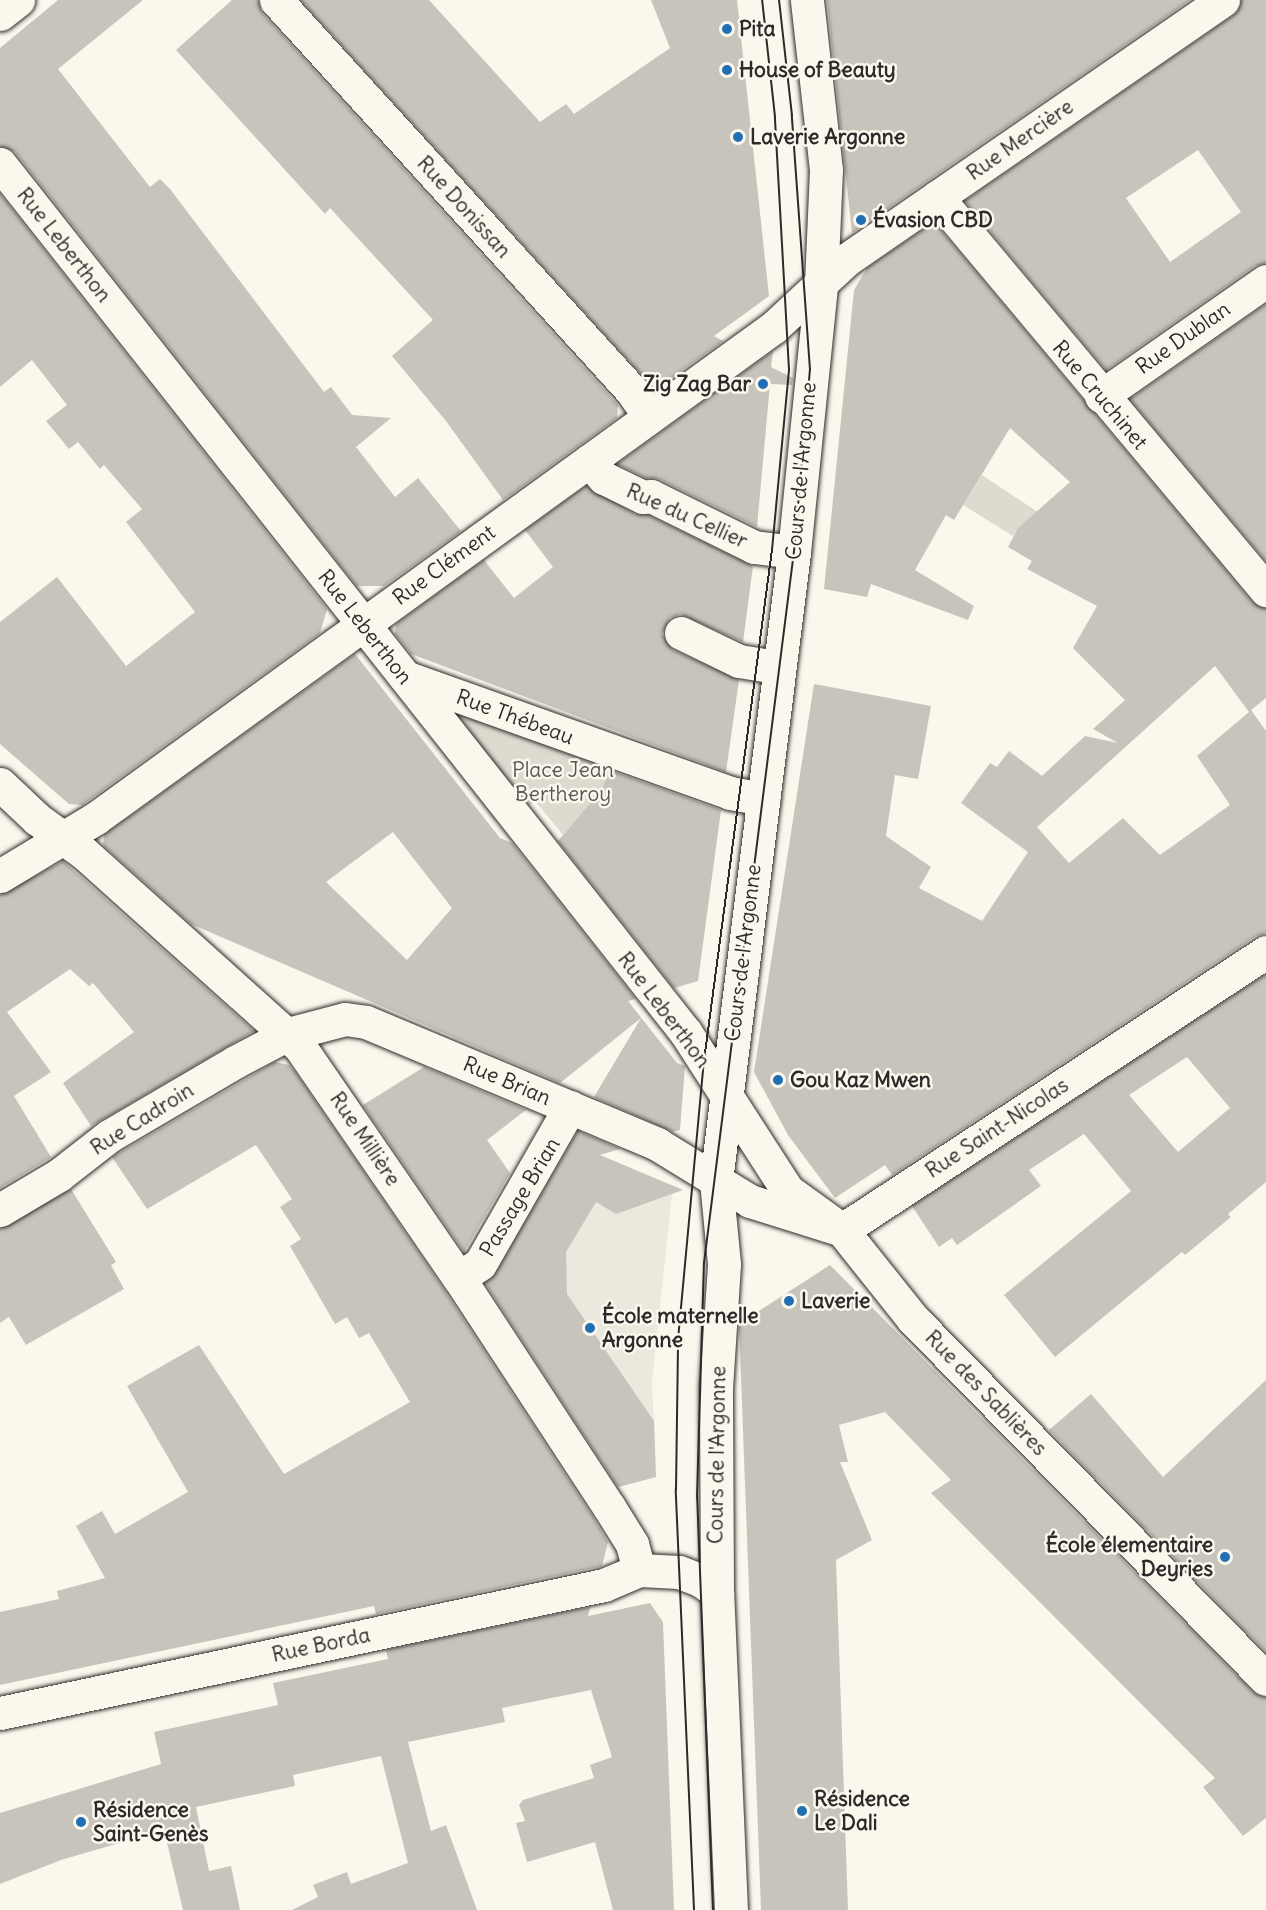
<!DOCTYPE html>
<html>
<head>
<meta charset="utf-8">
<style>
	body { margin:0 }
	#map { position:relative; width:1266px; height:1910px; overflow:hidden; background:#fbf7ec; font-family:Delius,sans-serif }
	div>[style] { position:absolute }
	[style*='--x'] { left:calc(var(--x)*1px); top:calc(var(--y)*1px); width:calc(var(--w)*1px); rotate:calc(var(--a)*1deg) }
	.built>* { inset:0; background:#ebe8de }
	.green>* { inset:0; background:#dddad0 }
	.building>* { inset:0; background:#c7c4bc }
	.roads { filter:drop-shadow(0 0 2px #2b2b2b) drop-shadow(0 0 2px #2b2b2b) }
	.street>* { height:33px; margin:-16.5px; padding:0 16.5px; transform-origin:16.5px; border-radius:16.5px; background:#fbf7ec }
	.secondary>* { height:33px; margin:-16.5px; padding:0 16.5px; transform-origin:16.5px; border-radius:16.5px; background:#fbf7ec }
	.tram>* { height:1.5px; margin:-0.75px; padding:0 0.75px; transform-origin:0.75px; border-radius:0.75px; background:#2b2b2b }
	.dots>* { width:16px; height:16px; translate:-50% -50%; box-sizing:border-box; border:3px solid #fbf7ec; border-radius:50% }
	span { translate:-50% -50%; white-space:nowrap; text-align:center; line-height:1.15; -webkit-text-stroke:5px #fbf7ec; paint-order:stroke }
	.poi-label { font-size:21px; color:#2b2b2b; font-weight:700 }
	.left { translate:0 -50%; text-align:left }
	.right { translate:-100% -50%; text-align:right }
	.street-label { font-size:21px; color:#2b2b2b }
	.park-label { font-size:21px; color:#585754 }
</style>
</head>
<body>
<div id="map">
	<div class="built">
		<div style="clip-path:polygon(567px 1142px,673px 1186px,652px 1382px,656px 1477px,626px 1485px,488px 1274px)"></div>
	</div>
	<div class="green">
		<div style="clip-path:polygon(982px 475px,1083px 542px,1048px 543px,1020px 526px,1013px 536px,963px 505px)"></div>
		<div style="clip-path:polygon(453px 704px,611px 763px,602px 789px,563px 835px,535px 801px,527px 807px,449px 712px)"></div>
	</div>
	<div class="building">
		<div style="clip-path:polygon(58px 0,143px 0,58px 69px,150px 187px,160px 179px,170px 189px,324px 392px,331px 387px,352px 415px,391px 418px,356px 447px,395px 497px,418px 478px,461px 531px,384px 586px,357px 586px,15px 152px,0 146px,0 48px)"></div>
		<div style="clip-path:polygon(232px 0,258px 0,262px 13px,618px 405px,617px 418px,503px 500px,446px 421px,392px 356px,433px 320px,330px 208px,325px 214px,176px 50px)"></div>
		<div style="clip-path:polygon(301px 0,429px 0,540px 122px,566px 104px,574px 114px,670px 48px,651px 0,737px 0,769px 296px,714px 336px,723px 341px,671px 378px,644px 377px)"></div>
		<div style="clip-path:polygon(827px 0,1190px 0,852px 233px)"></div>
		<div style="clip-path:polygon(evenodd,1241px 0,1266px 0,1266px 263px,1255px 266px,1106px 370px,965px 201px,1234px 15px,1241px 0,1198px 150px,1241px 212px,1170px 262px,1126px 198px,1198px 150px)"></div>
		<div style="clip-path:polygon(0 194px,327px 609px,320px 633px,82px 805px,69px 804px,0 744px,0 622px,57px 577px,126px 666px,195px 612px,126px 522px,142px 509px,104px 465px,100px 469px,78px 442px,69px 449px,46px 421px,67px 405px,32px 360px,0 387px)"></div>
		<div style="clip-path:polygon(evenodd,934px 222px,1252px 602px,1266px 608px,1266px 698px,1251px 710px,1266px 731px,1266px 933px,1256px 936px,892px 1175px,885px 1165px,835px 1198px,788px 1135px,754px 1072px,814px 684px,931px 706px,918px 779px,895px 775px,886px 836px,931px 867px,919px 888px,982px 921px,1028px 852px,961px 803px,990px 763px,997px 767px,1009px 751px,1042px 776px,1085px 736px,1118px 743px,1093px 729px,1125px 700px,1073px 648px,1097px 606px,1027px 569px,1032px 561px,1008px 547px,1018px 528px,1070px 482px,1010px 428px,954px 520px,946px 515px,915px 570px,974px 606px,968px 620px,871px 584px,867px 597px,824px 589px,854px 290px,867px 268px,934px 222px,1215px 666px,1249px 712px,1197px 756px,1230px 805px,1160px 855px,1123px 818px,1069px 863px,1037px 827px,1215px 666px)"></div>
		<div style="clip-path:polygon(1266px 304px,1266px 561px,1130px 399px)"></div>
		<div style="clip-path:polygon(773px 351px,771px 367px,793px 378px,792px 385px,770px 384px,757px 527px,659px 479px,646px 478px,617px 464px)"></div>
		<div style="clip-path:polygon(586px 486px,635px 514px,648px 515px,753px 566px,743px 642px,680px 614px,670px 618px,662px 634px,673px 650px,739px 680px,726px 772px,411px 654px,395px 634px,396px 624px,484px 560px,514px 598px,553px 567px,525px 530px)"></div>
		<div style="clip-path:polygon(evenodd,355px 654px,500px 838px,512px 843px,636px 999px,628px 1001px,677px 1063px,685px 1066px,680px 1130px,673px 1132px,594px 1097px,641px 1018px,560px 1083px,191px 924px,103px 845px,104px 835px,355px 654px,393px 832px,452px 908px,407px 960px,326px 882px,393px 832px)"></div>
		<div style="clip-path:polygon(609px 770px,721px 810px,698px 981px,674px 988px,558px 841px,602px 789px)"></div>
		<div style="clip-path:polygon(63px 861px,254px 1031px,91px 1126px,63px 1083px,134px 1032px,93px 983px,89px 986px,70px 969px,7px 1012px,51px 1072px,14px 1096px,51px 1157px,0 1188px,0 895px)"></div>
		<div style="clip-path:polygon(evenodd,1266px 974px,1266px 1182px,1228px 1214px,1231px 1217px,1185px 1255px,1182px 1252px,1055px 1357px,1004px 1295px,1131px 1191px,1084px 1134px,1029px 1170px,1041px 1186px,957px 1245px,952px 1238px,939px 1247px,912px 1206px,1266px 974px,1187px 1057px,1230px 1108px,1178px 1152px,1129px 1095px,1187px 1057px)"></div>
		<div style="clip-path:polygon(275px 1062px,289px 1065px,295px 1072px,443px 1288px,593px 1517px,608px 1542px,602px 1566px,376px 1614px,374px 1606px,0 1685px,0 1612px,59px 1599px,57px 1591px,105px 1578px,76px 1526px,102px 1511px,115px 1534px,188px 1492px,127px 1386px,199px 1345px,284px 1474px,410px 1402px,369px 1333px,359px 1338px,347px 1317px,335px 1324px,290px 1246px,301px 1239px,280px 1207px,292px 1199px,256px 1145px,147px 1209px,112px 1157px)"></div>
		<div style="clip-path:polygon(424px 1067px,526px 1110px,487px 1140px,510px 1173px,464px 1252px,363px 1105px)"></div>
		<div style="clip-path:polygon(578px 1131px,620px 1149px,600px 1155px,683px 1190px,616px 1214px,596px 1202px,566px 1252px,567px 1294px,654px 1421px,656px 1477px,618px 1487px,485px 1283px,496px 1273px)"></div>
		<div style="clip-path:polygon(71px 1189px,116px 1262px,111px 1265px,124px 1289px,26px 1345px,9px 1317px,0 1323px,0 1229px)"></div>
		<div style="clip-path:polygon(830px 1265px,1253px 1692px,1266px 1697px,1266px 1818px,1243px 1836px,1203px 1787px,1215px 1778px,931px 1493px,951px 1480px,885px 1412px,839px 1425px,848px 1462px,840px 1462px,872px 1540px,836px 1560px,848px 1910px,761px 1910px,739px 1324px)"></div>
		<div style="clip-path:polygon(1266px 1380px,1266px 1652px,1049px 1430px,1091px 1394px,1163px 1477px)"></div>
		<div style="clip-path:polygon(650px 1603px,663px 1622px,674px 1910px,613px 1910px,595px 1842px,527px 1862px,516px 1823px,525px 1821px,519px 1805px,523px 1800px,594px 1778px,590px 1765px,612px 1757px,591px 1690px,502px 1708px,505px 1722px,408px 1742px,431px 1831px,446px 1825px,477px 1910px,292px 1910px,318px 1897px,313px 1885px,347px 1872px,351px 1884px,408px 1863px,381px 1756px,293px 1775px,295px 1786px,196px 1807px,209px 1871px,231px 1866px,240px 1910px,183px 1910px,164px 1830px,61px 1860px,0 1884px,0 1813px,161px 1764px,154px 1732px,278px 1705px,273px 1683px,388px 1659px,386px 1650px,590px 1607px,588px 1616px)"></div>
	</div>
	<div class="roads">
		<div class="street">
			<div style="--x:276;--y:0;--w:527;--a:47.69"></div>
			<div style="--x:631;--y:390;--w:32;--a:55"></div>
			<div style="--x:0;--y:14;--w:23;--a:-38"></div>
			<div style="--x:0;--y:164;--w:1107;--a:51.71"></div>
			<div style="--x:686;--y:1033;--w:187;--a:57.2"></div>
			<div style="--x:787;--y:1190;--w:68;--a:36"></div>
			<div style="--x:842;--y:1230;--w:114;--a:51.4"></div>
			<div style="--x:913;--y:1319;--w:504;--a:45.56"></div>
			<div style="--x:937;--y:197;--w:513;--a:50.07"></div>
			<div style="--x:1101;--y:396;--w:201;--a:-34.9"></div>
			<div style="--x:589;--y:461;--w:23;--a:49"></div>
			<div style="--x:604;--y:478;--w:43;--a:26"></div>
			<div style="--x:643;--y:497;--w:8;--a:-7"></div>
			<div style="--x:651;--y:496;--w:115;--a:26.3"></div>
			<div style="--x:754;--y:547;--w:40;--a:7.1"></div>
			<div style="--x:681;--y:633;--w:64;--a:25.8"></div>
			<div style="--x:739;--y:661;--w:39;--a:9"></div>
			<div style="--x:405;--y:677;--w:345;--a:19.6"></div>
			<div style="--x:730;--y:793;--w:34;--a:10"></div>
			<div style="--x:0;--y:784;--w:51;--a:43.4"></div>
			<div style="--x:37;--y:819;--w:58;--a:35.9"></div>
			<div style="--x:84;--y:853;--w:290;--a:41.9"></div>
			<div style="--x:300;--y:1047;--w:280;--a:55.5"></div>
			<div style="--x:459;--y:1278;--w:274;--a:56.8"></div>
			<div style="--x:609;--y:1507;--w:44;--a:58.1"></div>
			<div style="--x:632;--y:1544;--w:27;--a:75"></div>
			<div style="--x:0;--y:876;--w:112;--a:-31.1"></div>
			<div style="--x:96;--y:818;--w:837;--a:-35.91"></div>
			<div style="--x:774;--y:327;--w:98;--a:-42.9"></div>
			<div style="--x:846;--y:260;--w:458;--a:-34.6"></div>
			<div style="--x:459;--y:1278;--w:25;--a:-34"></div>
			<div style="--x:480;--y:1264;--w:181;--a:-60.2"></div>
			<div style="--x:0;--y:1713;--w:617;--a:-11.97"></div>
			<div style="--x:604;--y:1585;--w:38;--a:-23"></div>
			<div style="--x:639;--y:1570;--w:40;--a:2.9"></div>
			<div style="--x:679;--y:1572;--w:22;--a:21"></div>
			<div style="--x:700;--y:1580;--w:21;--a:35"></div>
		</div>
		<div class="secondary">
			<div style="--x:0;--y:1210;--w:69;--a:-30.7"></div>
			<div style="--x:59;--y:1175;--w:63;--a:-38"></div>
			<div style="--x:109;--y:1136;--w:146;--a:-30.4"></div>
			<div style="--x:235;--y:1062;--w:60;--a:-27.8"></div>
			<div style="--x:288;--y:1034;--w:59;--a:-14.7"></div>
			<div style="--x:345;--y:1019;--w:21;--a:8"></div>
			<div style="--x:366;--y:1022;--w:316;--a:22.7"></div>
			<div style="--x:657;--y:1144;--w:109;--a:31.5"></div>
			<div style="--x:750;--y:1201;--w:96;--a:17.5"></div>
			<div style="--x:842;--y:1230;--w:507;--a:-33.25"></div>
			<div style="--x:731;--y:1910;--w:318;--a:-92.5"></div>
			<div style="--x:717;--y:1592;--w:204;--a:-90.3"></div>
			<div style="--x:716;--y:1388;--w:124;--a:-86.3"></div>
			<div style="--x:724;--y:1264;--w:83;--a:-95.5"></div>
			<div style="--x:716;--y:1181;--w:634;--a:-82.93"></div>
			<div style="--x:794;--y:552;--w:269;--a:-84.2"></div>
			<div style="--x:821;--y:284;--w:114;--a:-87.5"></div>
			<div style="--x:826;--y:170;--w:171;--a:-96.4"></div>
		</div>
	</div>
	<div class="tram">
		<div style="--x:694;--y:1910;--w:420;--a:-92.5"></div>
		<div style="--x:676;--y:1490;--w:150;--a:-89.2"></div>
		<div style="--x:678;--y:1340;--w:280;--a:-84.7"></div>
		<div style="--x:704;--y:1061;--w:516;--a:-82.42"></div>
		<div style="--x:772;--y:550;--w:181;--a:-84.6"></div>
		<div style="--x:789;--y:370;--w:253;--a:-93.2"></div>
		<div style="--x:775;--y:117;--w:118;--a:-96.3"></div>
		<div style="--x:713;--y:1910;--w:413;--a:-92.2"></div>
		<div style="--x:697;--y:1497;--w:234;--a:-88.3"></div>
		<div style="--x:704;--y:1263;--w:717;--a:-82.79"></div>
		<div style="--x:794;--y:552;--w:183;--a:-85"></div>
		<div style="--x:810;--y:370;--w:255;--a:-94.1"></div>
		<div style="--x:792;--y:116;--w:117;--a:-96.4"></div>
	</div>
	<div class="dots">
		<div style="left:727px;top:29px;background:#1f6fb2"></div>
		<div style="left:727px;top:70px;background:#1f6fb2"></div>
		<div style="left:738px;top:137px;background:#1f6fb2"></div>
		<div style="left:861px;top:220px;background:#1f6fb2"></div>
		<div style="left:763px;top:384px;background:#1f6fb2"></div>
		<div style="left:778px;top:1080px;background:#1f6fb2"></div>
		<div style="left:789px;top:1301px;background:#1f6fb2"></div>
		<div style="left:590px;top:1328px;background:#1f6fb2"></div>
		<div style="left:1225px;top:1557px;background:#1f6fb2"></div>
		<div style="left:802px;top:1811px;background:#1f6fb2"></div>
		<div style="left:81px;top:1822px;background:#1f6fb2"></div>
	</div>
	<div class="poi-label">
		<span class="left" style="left:739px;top:29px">Pita</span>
		<span class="left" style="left:739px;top:70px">House of Beauty</span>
		<span class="left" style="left:750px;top:137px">Laverie Argonne</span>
		<span class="left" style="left:873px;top:220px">Évasion CBD</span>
		<span class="right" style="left:751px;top:384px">Zig Zag Bar</span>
		<span class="left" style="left:790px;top:1080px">Gou Kaz Mwen</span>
		<span class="left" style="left:801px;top:1301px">Laverie</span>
		<span class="left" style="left:602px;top:1328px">École maternelle<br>Argonne</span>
		<span class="right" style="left:1213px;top:1557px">École élementaire<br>Deyries</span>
		<span class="left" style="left:814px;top:1811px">Résidence<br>Le Dali</span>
		<span class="left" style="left:93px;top:1822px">Résidence<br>Saint-Genès</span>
	</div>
	<div class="street-label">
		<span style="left:1020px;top:140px;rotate:-35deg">Rue Mercière</span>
		<span style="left:464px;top:207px;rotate:48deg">Rue Donissan</span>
		<span style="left:64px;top:245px;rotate:52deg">Rue Leberthon</span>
		<span style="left:1183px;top:338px;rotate:-35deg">Rue Dublan</span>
		<span style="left:1100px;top:395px;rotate:50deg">Rue Cruchinet</span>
		<span style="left:801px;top:471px;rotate:-85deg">Cours de l'Argonne</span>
		<span style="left:687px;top:516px;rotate:24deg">Rue du Cellier</span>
		<span style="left:444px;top:565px;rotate:-36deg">Rue Clément</span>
		<span style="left:365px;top:627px;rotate:52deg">Rue Leberthon</span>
		<span style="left:515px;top:717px;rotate:20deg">Rue Thébeau</span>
		<span style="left:743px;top:953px;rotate:-83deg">Cours de l'Argonne</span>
		<span style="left:664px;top:1010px;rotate:53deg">Rue Leberthon</span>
		<span style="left:507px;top:1081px;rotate:23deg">Rue Brian</span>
		<span style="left:142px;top:1119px;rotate:-32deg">Rue Cadroin</span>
		<span style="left:997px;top:1128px;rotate:-33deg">Rue Saint-Nicolas</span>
		<span style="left:365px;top:1139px;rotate:56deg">Rue Millière</span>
		<span style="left:520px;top:1197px;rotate:-59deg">Passage Brian</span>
		<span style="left:986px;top:1393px;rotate:46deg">Rue des Sablières</span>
		<span style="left:717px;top:1455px;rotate:-89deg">Cours de l'Argonne</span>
		<span style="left:321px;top:1645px;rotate:-12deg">Rue Borda</span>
	</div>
	<div class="park-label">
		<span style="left:563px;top:782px">Place Jean<br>Bertheroy</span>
	</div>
</div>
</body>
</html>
